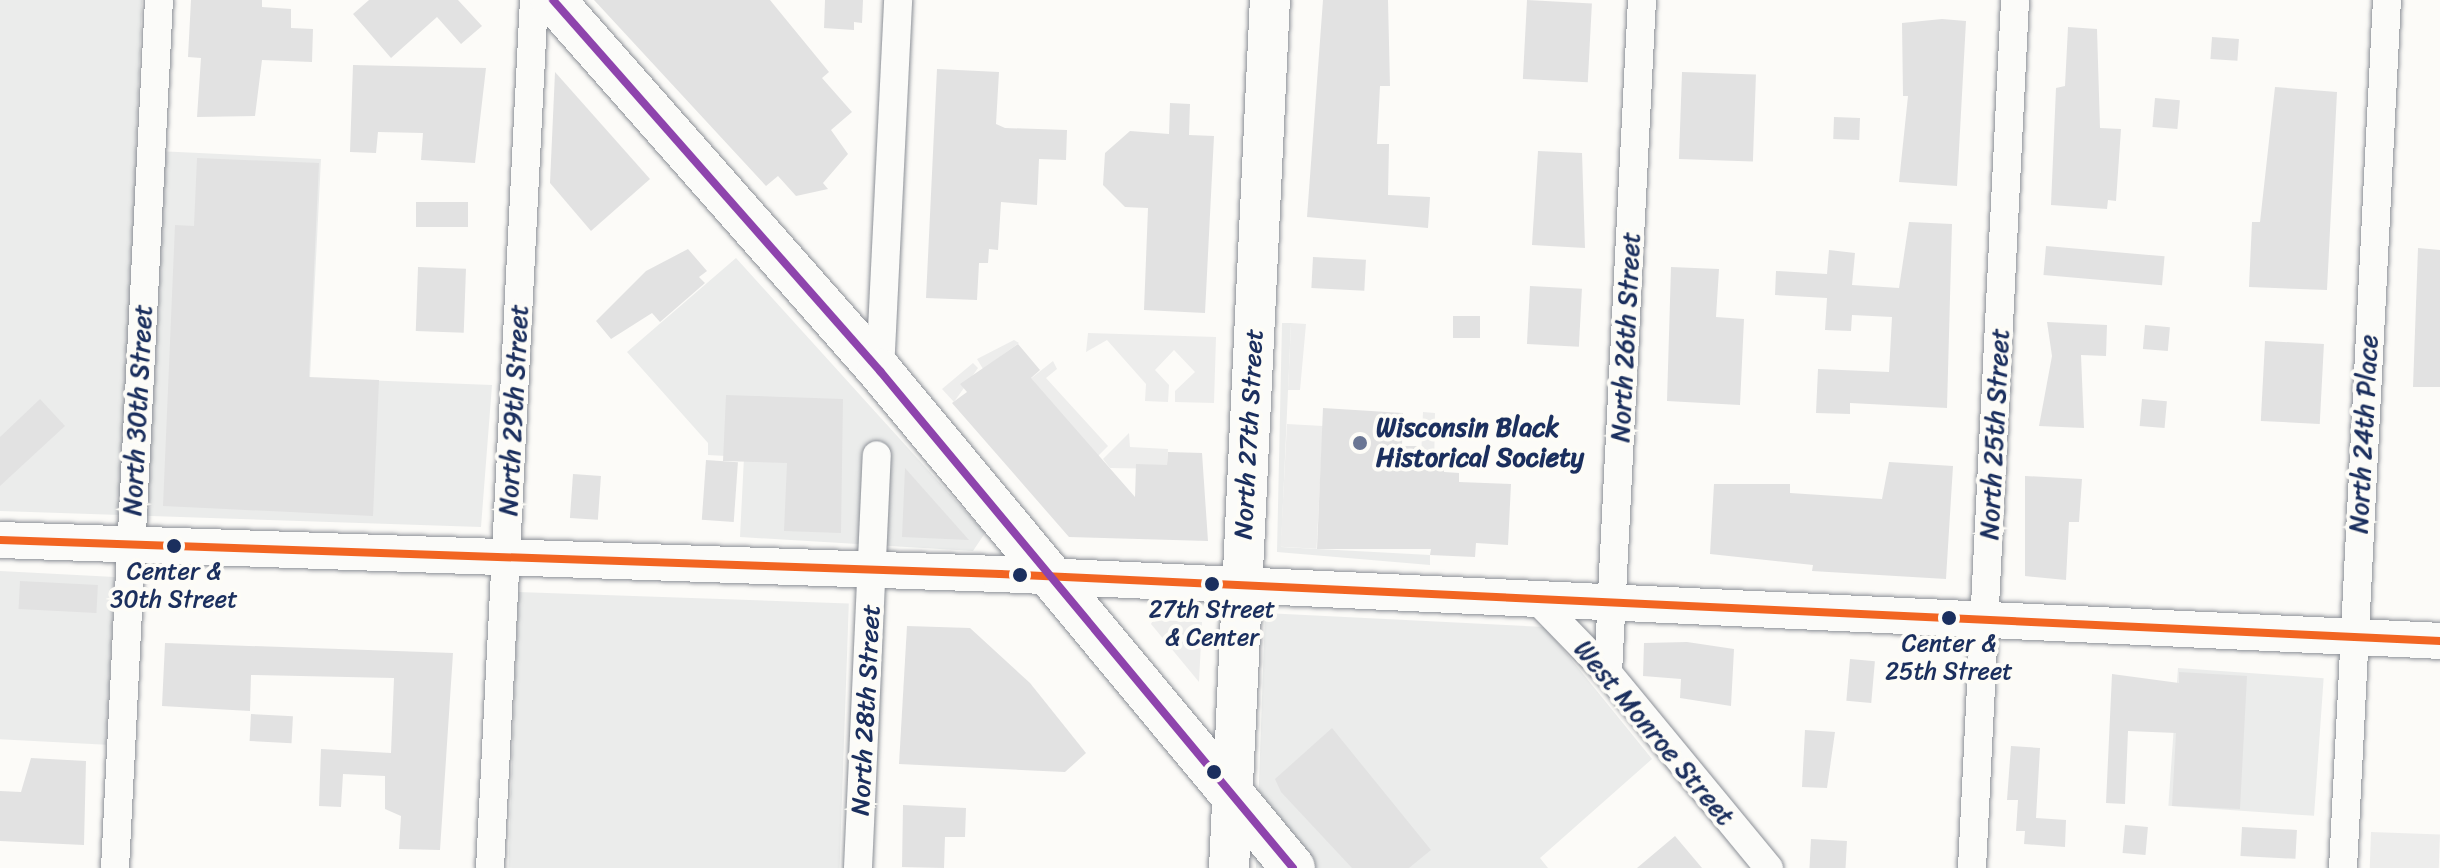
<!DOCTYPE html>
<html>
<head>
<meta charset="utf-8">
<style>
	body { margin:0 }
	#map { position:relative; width:2440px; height:868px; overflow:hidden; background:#fcfbf8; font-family:Sriracha,sans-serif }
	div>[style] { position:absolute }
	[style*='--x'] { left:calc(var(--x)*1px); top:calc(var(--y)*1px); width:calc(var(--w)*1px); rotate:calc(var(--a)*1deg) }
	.built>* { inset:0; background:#ebeceb; transform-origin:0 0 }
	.green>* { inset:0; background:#ededec; transform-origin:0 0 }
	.building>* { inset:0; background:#e2e2e2; transform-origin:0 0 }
	.roads { filter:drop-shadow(0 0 2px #8c9097) drop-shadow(0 0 2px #8c9097) }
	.minor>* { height:28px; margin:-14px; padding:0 14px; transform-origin:14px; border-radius:14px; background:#fbfbf9 }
	.tertiary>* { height:36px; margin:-18px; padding:0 18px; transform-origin:18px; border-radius:18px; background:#fbfbf9 }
	.secondary>* { height:40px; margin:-20px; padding:0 20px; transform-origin:20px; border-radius:20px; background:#fbfbf9 }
	.primary>* { height:44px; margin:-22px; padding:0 22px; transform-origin:22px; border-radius:22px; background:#fbfbf9 }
	.bus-1>* { height:8px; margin:-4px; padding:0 4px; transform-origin:4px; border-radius:4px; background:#f26522 }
	.bus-2>* { height:8px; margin:-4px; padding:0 4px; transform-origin:4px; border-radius:4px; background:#8e44ad }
	.dots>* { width:22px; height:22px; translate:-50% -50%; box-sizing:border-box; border:4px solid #fdfcf7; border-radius:50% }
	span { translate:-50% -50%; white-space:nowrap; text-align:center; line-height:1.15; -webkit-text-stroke:8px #fdfcf7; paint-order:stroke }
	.bus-label { font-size:24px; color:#1b2f5e }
	.street-label { font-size:26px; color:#1b2f5e }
	.poi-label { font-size:26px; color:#1b2f5e; font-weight:700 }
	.left { translate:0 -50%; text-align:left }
</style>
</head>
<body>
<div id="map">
	<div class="built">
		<div style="clip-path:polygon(0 0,142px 0,136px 150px,321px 159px,310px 378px,492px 385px,481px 527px,0 511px)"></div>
		<div style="clip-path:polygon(736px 258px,985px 533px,973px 551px,740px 537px,744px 457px,708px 455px,708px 443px,627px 352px)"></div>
		<div style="clip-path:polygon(1282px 323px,1291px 323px,1281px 547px,1430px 555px,1430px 565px,1277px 552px)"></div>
		<div style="left:0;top:571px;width:115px;height:168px;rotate:3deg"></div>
		<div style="left:518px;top:592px;width:331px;height:276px;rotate:2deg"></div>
		<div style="clip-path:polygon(1265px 613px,1545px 627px,1652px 759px,1540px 858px,1548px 868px,1256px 868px)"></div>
		<div style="left:2178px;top:668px;width:146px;height:138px;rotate:4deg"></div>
	</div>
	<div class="green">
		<div style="clip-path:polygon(1291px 323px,1306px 324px,1300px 390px,1288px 390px)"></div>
		<div style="clip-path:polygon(1088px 333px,1216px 337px,1214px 403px,1175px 402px,1175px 391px,1195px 372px,1174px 350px,1155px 370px,1169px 385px,1168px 402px,1145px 401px,1146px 384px,1107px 340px,1086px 352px)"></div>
		<div style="clip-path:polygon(1014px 340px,1019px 343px,983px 369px,977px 359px)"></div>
		<div style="clip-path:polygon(1053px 361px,1057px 369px,1046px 378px,1108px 446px,1096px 458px,1029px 380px)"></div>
		<div style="clip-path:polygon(973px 363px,978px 368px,954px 402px,942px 389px)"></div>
		<div style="clip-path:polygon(1423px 412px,1435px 413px,1434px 474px,1419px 503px)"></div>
		<div style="left:1287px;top:424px;width:36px;height:123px;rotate:3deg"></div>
		<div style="clip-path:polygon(1129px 433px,1130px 447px,1168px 449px,1167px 469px,1110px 468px,1103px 459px)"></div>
		<div style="clip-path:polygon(1153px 620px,1202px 622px,1199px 682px,1151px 624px)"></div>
		<div style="left:2371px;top:832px;width:69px;height:36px;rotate:2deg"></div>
	</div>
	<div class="building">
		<div style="clip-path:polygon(191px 0,262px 0,262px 7px,291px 9px,291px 28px,313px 29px,312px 62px,262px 60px,255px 116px,197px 117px,201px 58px,188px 57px)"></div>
		<div style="clip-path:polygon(369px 0,458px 0,482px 26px,461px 44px,437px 17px,391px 58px,353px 14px)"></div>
		<div style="clip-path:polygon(594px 0,770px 0,829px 72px,822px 78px,852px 112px,831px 130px,848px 154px,823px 183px,828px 189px,796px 196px,778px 176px,766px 186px)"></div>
		<div style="clip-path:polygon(825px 0,863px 0,862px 23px,854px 22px,854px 30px,824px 28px)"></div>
		<div style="clip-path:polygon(1323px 0,1388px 0,1390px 86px,1380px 86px,1377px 144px,1389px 144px,1388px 195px,1430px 197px,1428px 228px,1307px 217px)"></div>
		<div style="left:1527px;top:0;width:65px;height:79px;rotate:3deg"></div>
		<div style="clip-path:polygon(1942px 19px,1966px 21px,1957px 186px,1899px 182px,1908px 96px,1903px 96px,1902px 23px)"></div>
		<div style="clip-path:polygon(2068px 27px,2097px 29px,2100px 128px,2121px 129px,2116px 201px,2108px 200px,2107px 209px,2051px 205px,2056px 88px,2065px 86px)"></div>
		<div style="left:2212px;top:37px;width:27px;height:22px;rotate:4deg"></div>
		<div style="clip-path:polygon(353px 65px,486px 68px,475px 163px,421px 160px,423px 133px,378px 132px,376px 153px,350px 152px)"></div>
		<div style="clip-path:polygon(937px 69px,999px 72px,996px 124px,1005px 128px,1067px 130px,1066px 160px,1039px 159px,1037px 205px,1001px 202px,998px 250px,989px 249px,988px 263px,979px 263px,977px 300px,926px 298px)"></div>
		<div style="clip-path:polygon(555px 72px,650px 179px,591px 231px,550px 183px)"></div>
		<div style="left:1682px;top:72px;width:74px;height:87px;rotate:2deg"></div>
		<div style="clip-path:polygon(2275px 87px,2337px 92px,2327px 290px,2249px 287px,2252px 222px,2260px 222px)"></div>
		<div style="left:2155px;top:98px;width:25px;height:29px;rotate:5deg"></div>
		<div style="clip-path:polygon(1170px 103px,1190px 104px,1189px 135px,1214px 136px,1205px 313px,1144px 310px,1148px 208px,1125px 207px,1103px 185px,1105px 153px,1130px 131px,1169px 134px)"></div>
		<div style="left:1834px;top:117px;width:26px;height:22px;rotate:2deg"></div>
		<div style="clip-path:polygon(1538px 151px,1582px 153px,1585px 248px,1532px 245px)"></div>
		<div style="clip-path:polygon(197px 158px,319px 163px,309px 377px,379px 380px,373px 516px,163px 506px,175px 225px,194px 226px)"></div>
		<div style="left:416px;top:202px;width:52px;height:25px"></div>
		<div style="clip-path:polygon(1909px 222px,1952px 224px,1947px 408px,1850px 403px,1850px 414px,1816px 413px,1818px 369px,1889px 372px,1892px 317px,1852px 315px,1851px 331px,1825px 330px,1827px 298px,1775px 295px,1776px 271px,1827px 274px,1829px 250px,1855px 253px,1852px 285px,1899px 288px)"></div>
		<div style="left:2046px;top:246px;width:119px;height:29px;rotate:5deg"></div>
		<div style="clip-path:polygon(2418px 248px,2440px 250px,2440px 387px,2413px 387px)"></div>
		<div style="clip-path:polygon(688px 249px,707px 271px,699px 277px,705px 283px,660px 322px,652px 313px,611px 339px,596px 321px,646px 271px)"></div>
		<div style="left:1313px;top:257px;width:53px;height:31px;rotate:3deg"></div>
		<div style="left:418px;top:267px;width:48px;height:64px;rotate:2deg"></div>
		<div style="clip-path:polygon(1671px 267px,1719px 269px,1716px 317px,1744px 319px,1740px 405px,1667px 401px)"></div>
		<div style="left:1530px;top:286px;width:52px;height:58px;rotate:3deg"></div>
		<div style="left:1453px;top:316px;width:27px;height:22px"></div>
		<div style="clip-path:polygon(2047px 322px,2107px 325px,2106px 356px,2081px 355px,2084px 428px,2039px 426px,2052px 356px)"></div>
		<div style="left:2145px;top:325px;width:25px;height:24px;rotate:5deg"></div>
		<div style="left:2265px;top:341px;width:59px;height:80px;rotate:3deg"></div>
		<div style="clip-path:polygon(1018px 344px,1040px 370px,1031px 378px,1135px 497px,1136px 464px,1167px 465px,1168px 452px,1202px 453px,1208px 541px,1069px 537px,952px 403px,967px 392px,960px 384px)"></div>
		<div style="clip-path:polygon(726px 395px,843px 399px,841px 533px,784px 531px,787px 463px,723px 461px)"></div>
		<div style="clip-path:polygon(40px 399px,65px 426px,0 486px,0 437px)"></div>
		<div style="left:2142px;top:399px;width:25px;height:27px;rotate:5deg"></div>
		<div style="clip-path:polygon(1323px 408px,1403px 413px,1402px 446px,1421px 446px,1420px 461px,1444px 462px,1444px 472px,1459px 473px,1459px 482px,1511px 484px,1508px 545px,1476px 543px,1475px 557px,1430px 555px,1431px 549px,1317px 549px)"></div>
		<div style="left:706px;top:460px;width:32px;height:60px;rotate:4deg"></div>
		<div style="clip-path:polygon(1889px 462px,1953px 466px,1946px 579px,1812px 571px,1813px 565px,1710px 554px,1714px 484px,1790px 484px,1790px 493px,1882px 499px)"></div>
		<div style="clip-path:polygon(905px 468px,969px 540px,902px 537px)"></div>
		<div style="left:573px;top:474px;width:28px;height:44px;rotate:4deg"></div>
		<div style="clip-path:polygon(2025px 476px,2082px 479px,2079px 522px,2069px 522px,2066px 580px,2025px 576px)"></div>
		<div style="left:20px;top:581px;width:78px;height:28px;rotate:3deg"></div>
		<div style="clip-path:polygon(907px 626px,970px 628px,1030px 683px,1086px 753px,1065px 772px,899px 764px)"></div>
		<div style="clip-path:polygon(1687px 642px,1734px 649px,1731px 706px,1680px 698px,1681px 679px,1643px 676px,1644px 643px)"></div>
		<div style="clip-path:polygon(165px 643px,453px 653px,440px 850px,399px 849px,401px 816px,385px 809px,385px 776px,343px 774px,341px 807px,319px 806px,321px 749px,391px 753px,394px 678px,251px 675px,250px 711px,162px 706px)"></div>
		<div style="left:1850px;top:659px;width:25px;height:42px;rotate:5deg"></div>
		<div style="clip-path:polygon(2179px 672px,2247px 676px,2240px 809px,2172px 806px,2176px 733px,2128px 731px,2125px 804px,2106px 803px,2112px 674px,2179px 683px)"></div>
		<div style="left:251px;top:714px;width:42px;height:27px;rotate:3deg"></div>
		<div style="clip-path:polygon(1332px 728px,1431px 850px,1409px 868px,1352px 868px,1281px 792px,1275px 779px)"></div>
		<div style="clip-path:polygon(1805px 730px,1835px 732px,1827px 788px,1802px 787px)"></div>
		<div style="clip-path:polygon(2011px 746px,2040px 748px,2036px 818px,2066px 820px,2065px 847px,2024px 844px,2025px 831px,2016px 831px,2018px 800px,2007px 800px)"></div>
		<div style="clip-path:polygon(31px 758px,86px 761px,84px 845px,0 841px,0 791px,21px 792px)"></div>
		<div style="clip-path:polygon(903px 805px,966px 808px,965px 837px,945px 837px,944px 868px,902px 867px)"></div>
		<div style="left:2125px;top:825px;width:23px;height:28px;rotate:5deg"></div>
		<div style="left:2242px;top:827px;width:55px;height:29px;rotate:3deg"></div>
		<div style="clip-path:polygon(1675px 836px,1702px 868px,1637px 868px)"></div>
		<div style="left:1811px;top:839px;width:36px;height:29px;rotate:3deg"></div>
	</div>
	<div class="roads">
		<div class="minor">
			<div style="--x:880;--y:371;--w:371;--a:-87.2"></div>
			<div style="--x:1537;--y:600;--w:102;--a:45.8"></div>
			<div style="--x:1608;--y:673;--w:253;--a:50.5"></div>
			<div style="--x:1608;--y:673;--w:674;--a:-87.11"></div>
			<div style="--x:115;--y:868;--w:869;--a:-87.1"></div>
			<div style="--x:490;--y:868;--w:869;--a:-87.1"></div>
			<div style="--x:858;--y:868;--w:413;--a:-87.4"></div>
			<div style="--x:1972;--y:868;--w:869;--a:-87.16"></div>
			<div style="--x:2343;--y:868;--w:869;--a:-87.1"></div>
		</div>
		<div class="tertiary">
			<div style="--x:0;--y:540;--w:1001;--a:1.95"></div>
			<div style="--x:1000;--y:574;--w:1442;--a:2.66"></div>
		</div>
		<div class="secondary">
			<div style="--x:1229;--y:868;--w:869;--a:-87.3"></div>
		</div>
		<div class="primary">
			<div style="--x:553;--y:0;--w:495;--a:48.6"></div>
			<div style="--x:880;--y:371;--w:646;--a:50.27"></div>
		</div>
	</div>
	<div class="bus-1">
		<div style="--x:0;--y:540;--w:1001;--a:1.95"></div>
		<div style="--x:1000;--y:574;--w:1442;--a:2.66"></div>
	</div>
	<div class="bus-2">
		<div style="--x:553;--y:0;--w:495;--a:48.6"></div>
		<div style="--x:880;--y:371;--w:646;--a:50.27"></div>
	</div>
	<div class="dots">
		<div style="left:1360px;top:443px;background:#6a7694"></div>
		<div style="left:174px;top:546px;background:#1b2f5e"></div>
		<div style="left:1020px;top:575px;background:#1b2f5e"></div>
		<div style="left:1212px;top:584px;background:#1b2f5e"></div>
		<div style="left:1949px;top:618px;background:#1b2f5e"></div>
		<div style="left:1214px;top:772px;background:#1b2f5e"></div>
	</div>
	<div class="bus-label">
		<span style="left:174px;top:586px">Center &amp;<br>30th Street</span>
		<span style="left:1212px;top:624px">27th Street<br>&amp; Center</span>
		<span style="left:1949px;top:658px">Center &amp;<br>25th Street</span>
	</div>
	<div class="street-label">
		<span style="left:1626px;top:337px;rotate:-87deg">North 26th Street</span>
		<span style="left:138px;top:410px;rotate:-87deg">North 30th Street</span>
		<span style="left:514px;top:410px;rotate:-87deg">North 29th Street</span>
		<span style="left:1249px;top:434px;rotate:-87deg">North 27th Street</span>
		<span style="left:1995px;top:434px;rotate:-87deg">North 25th Street</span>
		<span style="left:2364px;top:434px;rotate:-87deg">North 24th Place</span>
		<span style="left:866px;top:710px;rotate:-87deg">North 28th Street</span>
		<span style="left:1654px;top:733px;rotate:50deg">West Monroe Street</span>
	</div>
	<div class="poi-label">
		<span class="left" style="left:1376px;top:443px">Wisconsin Black<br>Historical Society</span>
	</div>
</div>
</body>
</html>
